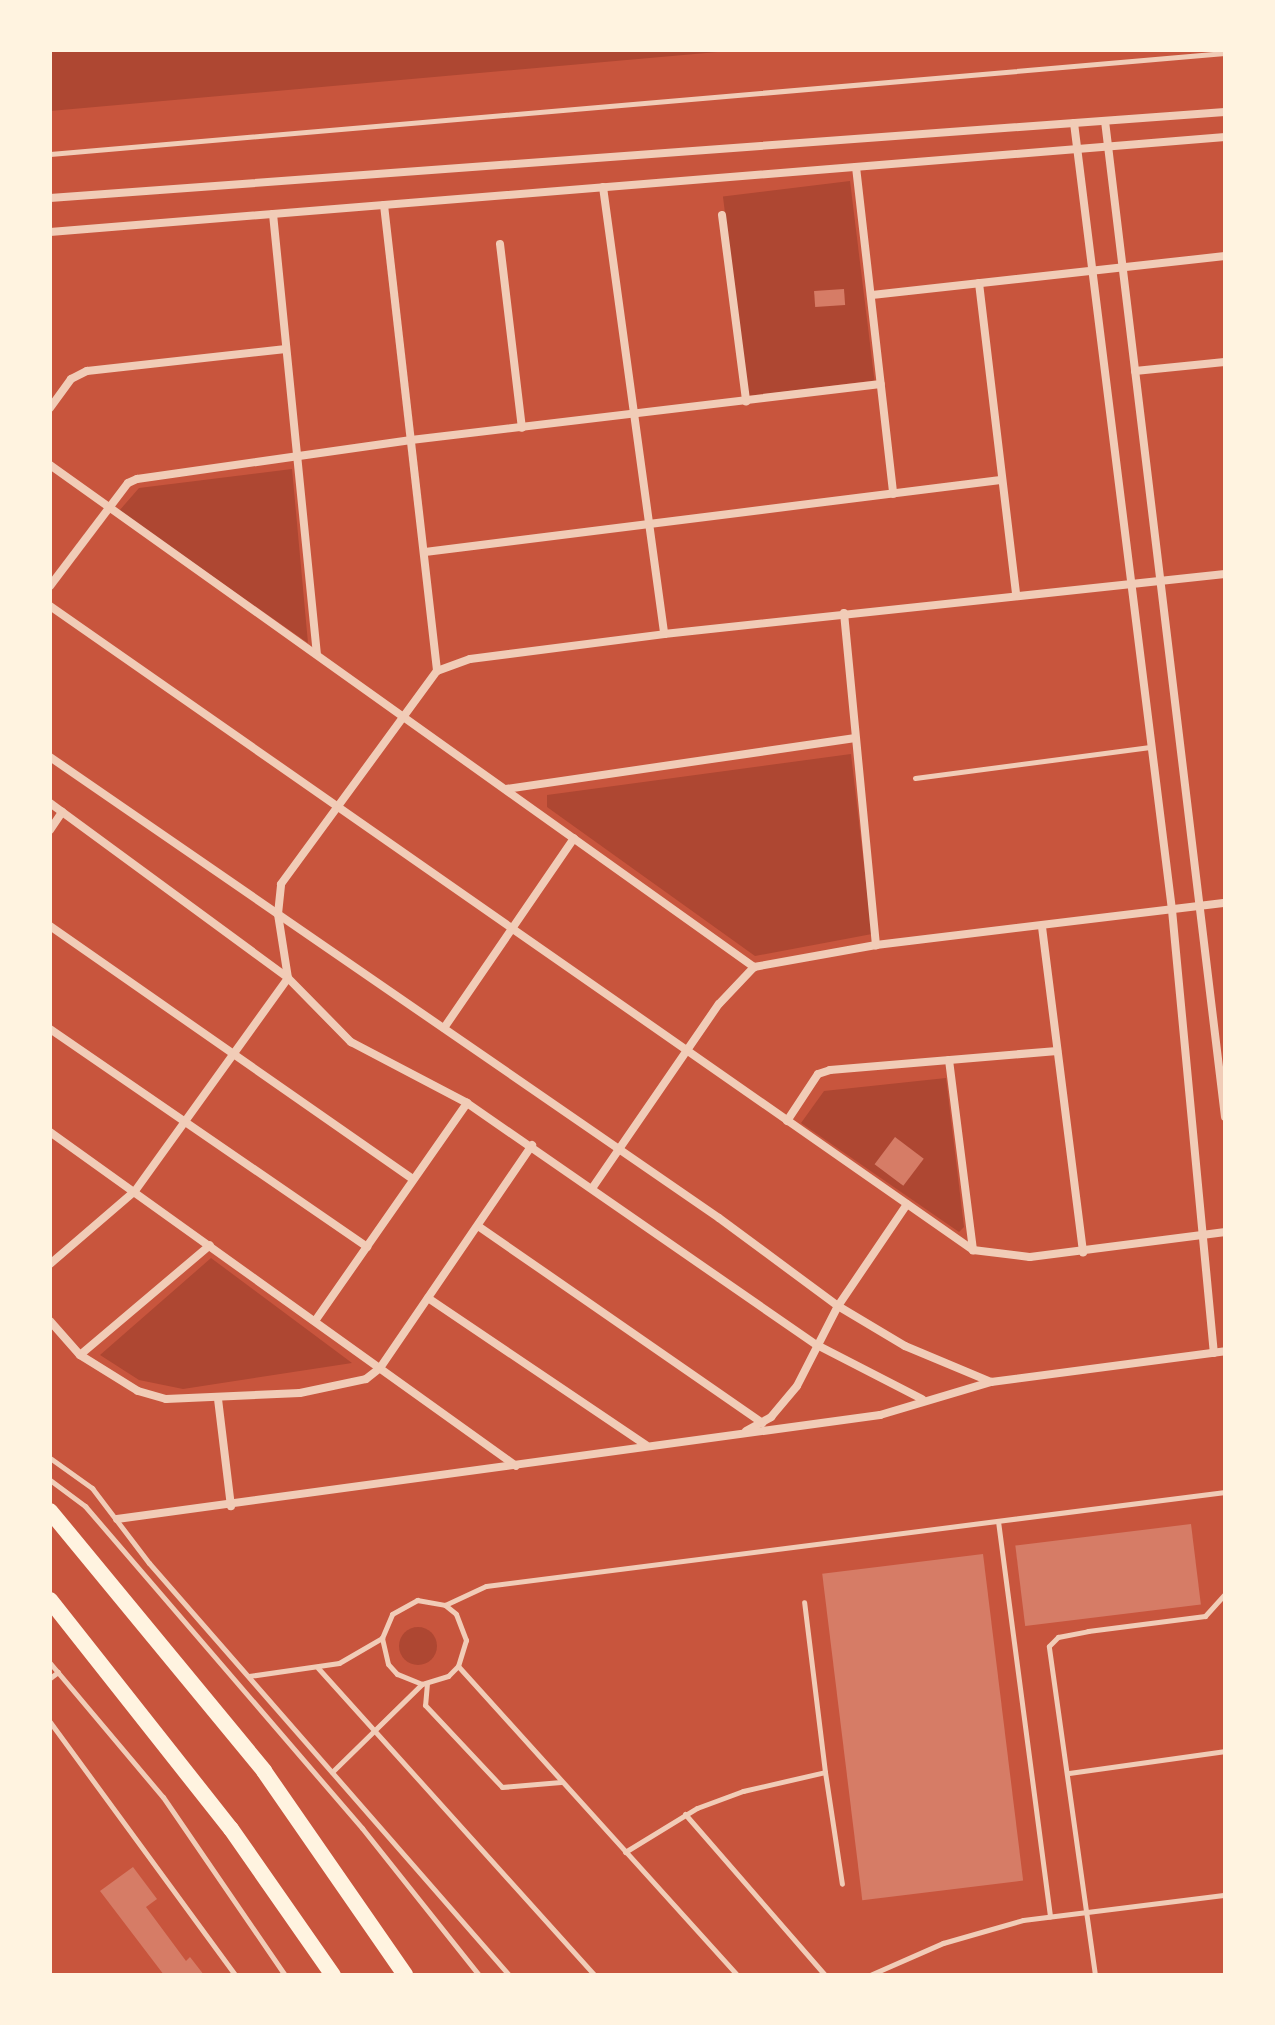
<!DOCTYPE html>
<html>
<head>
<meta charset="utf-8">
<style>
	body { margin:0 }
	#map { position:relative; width:1275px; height:2025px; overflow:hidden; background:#c8553d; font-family:"Asap Condensed",sans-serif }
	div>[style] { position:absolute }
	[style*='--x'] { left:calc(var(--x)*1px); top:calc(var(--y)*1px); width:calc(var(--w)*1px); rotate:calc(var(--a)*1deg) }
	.green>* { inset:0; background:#ae4732; transform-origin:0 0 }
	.round { border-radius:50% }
	.building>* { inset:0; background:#d67c66; transform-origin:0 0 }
	.service>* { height:5px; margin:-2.5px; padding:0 2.5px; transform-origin:2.5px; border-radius:2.5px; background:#f1ccb7 }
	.minor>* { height:8px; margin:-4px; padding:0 4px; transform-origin:4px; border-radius:4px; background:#f1ccb7 }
	.trunk>* { height:16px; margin:-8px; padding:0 8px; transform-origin:8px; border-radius:8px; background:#fff3e0 }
	span { translate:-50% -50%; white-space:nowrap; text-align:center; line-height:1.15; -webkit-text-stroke:8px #fff3e0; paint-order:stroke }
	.frame { position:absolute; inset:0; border:52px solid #fff3e0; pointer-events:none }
</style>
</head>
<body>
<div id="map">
	<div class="green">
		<div style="clip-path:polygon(50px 50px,740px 50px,50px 111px)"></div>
		<div style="left:850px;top:181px;width:201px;height:128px;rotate:83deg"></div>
		<div style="clip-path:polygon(292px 469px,308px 643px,119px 511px,139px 488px)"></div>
		<div style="clip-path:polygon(851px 754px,872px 934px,755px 956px,547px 807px,547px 795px)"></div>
		<div style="clip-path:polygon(946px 1078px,964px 1227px,959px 1232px,801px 1123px,824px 1091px)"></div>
		<div style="clip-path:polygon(211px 1258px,352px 1363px,183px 1389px,139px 1380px,100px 1355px)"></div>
		<div class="round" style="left:399px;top:1627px;width:38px;height:38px"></div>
	</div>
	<div class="building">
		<div style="left:844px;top:289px;width:16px;height:30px;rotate:86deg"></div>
		<div style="left:895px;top:1137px;width:36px;height:34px;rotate:37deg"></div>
		<div style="left:1191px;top:1524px;width:81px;height:177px;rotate:83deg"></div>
		<div style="left:983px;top:1554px;width:329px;height:162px;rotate:83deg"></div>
		<div style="clip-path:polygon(133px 1867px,157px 1899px,146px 1907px,186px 1961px,190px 1957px,204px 1975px,164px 1975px,100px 1891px)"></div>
	</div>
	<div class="service">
		<div style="--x:50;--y:154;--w:1179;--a:-4.91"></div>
		<div style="--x:915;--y:778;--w:237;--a:-7.5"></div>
		<div style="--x:50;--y:1458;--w:52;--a:35.5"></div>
		<div style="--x:92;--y:1488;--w:94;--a:52.8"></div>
		<div style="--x:149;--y:1563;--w:547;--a:48.85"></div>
		<div style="--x:50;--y:1480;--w:44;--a:36.6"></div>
		<div style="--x:85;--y:1506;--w:425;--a:49.3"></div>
		<div style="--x:362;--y:1828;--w:188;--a:51.5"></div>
		<div style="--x:998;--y:1521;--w:399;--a:82.5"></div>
		<div style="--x:445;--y:1605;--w:45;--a:-24.9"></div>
		<div style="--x:486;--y:1586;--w:745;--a:-7.25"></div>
		<div style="--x:50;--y:1663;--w:175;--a:49.9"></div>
		<div style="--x:163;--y:1797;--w:216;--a:55.6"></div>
		<div style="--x:458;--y:1666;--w:416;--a:47.9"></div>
		<div style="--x:318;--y:1668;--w:413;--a:48"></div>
		<div style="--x:249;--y:1676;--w:91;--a:-8.2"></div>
		<div style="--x:339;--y:1663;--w:50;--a:-30.2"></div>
		<div style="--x:382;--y:1638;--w:26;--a:-67"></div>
		<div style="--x:392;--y:1614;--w:29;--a:-29"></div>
		<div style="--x:417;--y:1600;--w:28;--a:10"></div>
		<div style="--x:445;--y:1605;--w:14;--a:39"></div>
		<div style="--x:456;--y:1614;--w:28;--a:69"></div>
		<div style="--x:466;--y:1640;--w:27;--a:107"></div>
		<div style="--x:458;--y:1666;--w:14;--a:135"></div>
		<div style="--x:448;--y:1676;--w:27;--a:163"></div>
		<div style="--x:422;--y:1684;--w:27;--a:-158"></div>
		<div style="--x:397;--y:1674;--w:13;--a:-132"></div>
		<div style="--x:388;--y:1664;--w:27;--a:-103"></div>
		<div style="--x:50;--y:1678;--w:10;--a:-37"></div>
		<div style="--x:427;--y:1683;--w:22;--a:95"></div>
		<div style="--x:425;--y:1705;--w:112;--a:46.8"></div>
		<div style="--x:502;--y:1787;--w:59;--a:-4.8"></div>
		<div style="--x:50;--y:1722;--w:313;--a:53.8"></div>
		<div style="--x:332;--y:1772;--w:126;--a:-44.4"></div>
		<div style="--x:825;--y:1772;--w:113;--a:81.4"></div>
		<div style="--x:1069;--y:1773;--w:158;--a:-8"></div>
		<div style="--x:685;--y:1814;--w:213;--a:49"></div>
		<div style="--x:625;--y:1852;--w:84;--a:-31.4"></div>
		<div style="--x:697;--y:1808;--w:49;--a:-20.3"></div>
		<div style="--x:743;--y:1791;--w:84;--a:-13"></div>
		<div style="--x:825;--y:1772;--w:171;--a:-97"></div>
		<div style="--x:870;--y:1975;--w:80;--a:-23.7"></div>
		<div style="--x:943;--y:1943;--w:83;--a:-16"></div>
		<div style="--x:1023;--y:1920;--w:204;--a:-7.1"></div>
		<div style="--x:1095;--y:1975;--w:332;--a:-98"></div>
		<div style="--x:1049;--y:1646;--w:13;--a:-45"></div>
		<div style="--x:1058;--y:1637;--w:31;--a:-11"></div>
		<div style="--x:1088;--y:1631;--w:118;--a:-7.3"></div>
		<div style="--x:1205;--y:1616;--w:30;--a:-48"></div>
	</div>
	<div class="minor">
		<div style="--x:1105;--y:121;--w:1003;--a:83.13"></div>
		<div style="--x:1074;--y:123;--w:793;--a:82.9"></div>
		<div style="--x:1172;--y:910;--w:445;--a:84.6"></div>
		<div style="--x:856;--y:167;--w:329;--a:83.5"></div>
		<div style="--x:603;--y:187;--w:451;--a:82.2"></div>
		<div style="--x:50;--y:198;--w:1178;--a:-4.19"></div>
		<div style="--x:384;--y:205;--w:469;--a:83.5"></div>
		<div style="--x:273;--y:214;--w:441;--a:84.3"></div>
		<div style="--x:722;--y:215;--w:188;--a:82.6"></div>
		<div style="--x:50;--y:232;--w:1179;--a:-4.62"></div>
		<div style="--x:500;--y:244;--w:185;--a:83.2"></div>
		<div style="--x:979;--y:283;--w:314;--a:83.2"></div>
		<div style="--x:872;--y:295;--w:355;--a:-6.3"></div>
		<div style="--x:1135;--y:371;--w:90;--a:-5.7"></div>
		<div style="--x:50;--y:408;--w:36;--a:-54"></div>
		<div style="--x:71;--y:379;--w:18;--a:-27"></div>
		<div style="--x:87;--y:371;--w:200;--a:-6.3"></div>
		<div style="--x:50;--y:465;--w:865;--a:35.49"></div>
		<div style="--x:425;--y:552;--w:580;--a:-7.13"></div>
		<div style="--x:50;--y:586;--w:129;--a:-52.9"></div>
		<div style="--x:128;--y:483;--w:10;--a:-24"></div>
		<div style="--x:137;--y:479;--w:277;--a:-8.1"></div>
		<div style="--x:411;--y:440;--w:473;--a:-6.8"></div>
		<div style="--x:50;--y:606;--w:1125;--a:34.9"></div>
		<div style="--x:973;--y:1250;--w:57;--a:7"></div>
		<div style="--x:1030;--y:1257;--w:197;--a:-7.3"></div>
		<div style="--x:844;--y:613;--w:334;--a:84.5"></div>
		<div style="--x:50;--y:757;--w:812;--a:34.57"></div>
		<div style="--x:719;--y:1218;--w:148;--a:36.5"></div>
		<div style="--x:838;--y:1306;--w:78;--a:30.8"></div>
		<div style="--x:905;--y:1346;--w:93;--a:22.7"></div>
		<div style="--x:506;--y:789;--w:353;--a:-8.3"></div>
		<div style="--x:50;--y:803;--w:295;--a:36.3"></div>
		<div style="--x:288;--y:978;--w:90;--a:45.5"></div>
		<div style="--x:351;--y:1042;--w:131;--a:27.7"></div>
		<div style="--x:467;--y:1103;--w:426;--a:34.7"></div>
		<div style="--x:817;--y:1345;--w:118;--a:27.2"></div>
		<div style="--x:50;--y:830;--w:22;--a:-56"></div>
		<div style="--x:50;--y:926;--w:442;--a:34.9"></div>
		<div style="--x:1042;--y:927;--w:328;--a:82.8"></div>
		<div style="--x:444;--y:1028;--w:230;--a:-55.6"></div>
		<div style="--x:50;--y:1029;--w:385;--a:34.5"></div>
		<div style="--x:949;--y:1060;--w:192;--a:82.8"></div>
		<div style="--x:787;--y:1121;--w:56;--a:-56.6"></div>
		<div style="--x:818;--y:1074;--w:13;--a:-18"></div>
		<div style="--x:830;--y:1070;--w:228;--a:-4.8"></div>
		<div style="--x:50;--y:1132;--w:573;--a:35.63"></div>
		<div style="--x:593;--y:1187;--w:222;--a:-55.5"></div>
		<div style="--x:719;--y:1004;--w:51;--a:-46.6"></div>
		<div style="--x:754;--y:967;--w:124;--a:-10.2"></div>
		<div style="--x:876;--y:945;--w:352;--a:-6.9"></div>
		<div style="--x:478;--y:1226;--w:346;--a:34.7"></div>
		<div style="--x:50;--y:1264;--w:112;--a:-40.7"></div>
		<div style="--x:135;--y:1191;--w:262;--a:-54.3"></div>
		<div style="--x:288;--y:978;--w:65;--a:-98.9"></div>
		<div style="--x:278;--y:914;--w:30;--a:-84"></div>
		<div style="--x:281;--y:884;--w:264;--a:-53.8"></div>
		<div style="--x:437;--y:671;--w:35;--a:-20"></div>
		<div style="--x:470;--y:659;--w:196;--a:-7.3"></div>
		<div style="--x:664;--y:634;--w:564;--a:-6.1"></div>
		<div style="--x:428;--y:1298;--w:263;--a:34"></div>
		<div style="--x:50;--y:1321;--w:45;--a:48.6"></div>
		<div style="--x:80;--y:1355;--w:68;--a:31.8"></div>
		<div style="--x:138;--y:1391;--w:29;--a:16"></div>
		<div style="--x:166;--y:1399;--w:134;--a:-2.6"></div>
		<div style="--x:300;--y:1393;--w:67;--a:-12"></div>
		<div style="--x:366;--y:1379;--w:18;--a:-38"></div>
		<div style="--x:380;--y:1368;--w:270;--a:-55.7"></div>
		<div style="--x:315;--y:1321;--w:266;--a:-55.1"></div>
		<div style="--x:80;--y:1355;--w:170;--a:-40.2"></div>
		<div style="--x:218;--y:1399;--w:108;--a:83.1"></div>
		<div style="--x:746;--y:1431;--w:29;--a:-29"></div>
		<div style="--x:771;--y:1417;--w:40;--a:-50"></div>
		<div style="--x:797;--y:1386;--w:90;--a:-62.9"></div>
		<div style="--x:838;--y:1306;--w:123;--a:-55.9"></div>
		<div style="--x:117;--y:1519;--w:770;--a:-7.76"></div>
		<div style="--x:880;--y:1415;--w:116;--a:-16.6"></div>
		<div style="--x:991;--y:1382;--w:236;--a:-7.5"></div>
	</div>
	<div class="trunk">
		<div style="--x:50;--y:1511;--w:337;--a:50.5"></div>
		<div style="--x:264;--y:1771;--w:248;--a:55.3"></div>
		<div style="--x:50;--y:1600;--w:292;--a:51.7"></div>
		<div style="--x:231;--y:1829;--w:178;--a:55.1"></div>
	</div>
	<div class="frame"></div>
</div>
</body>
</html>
